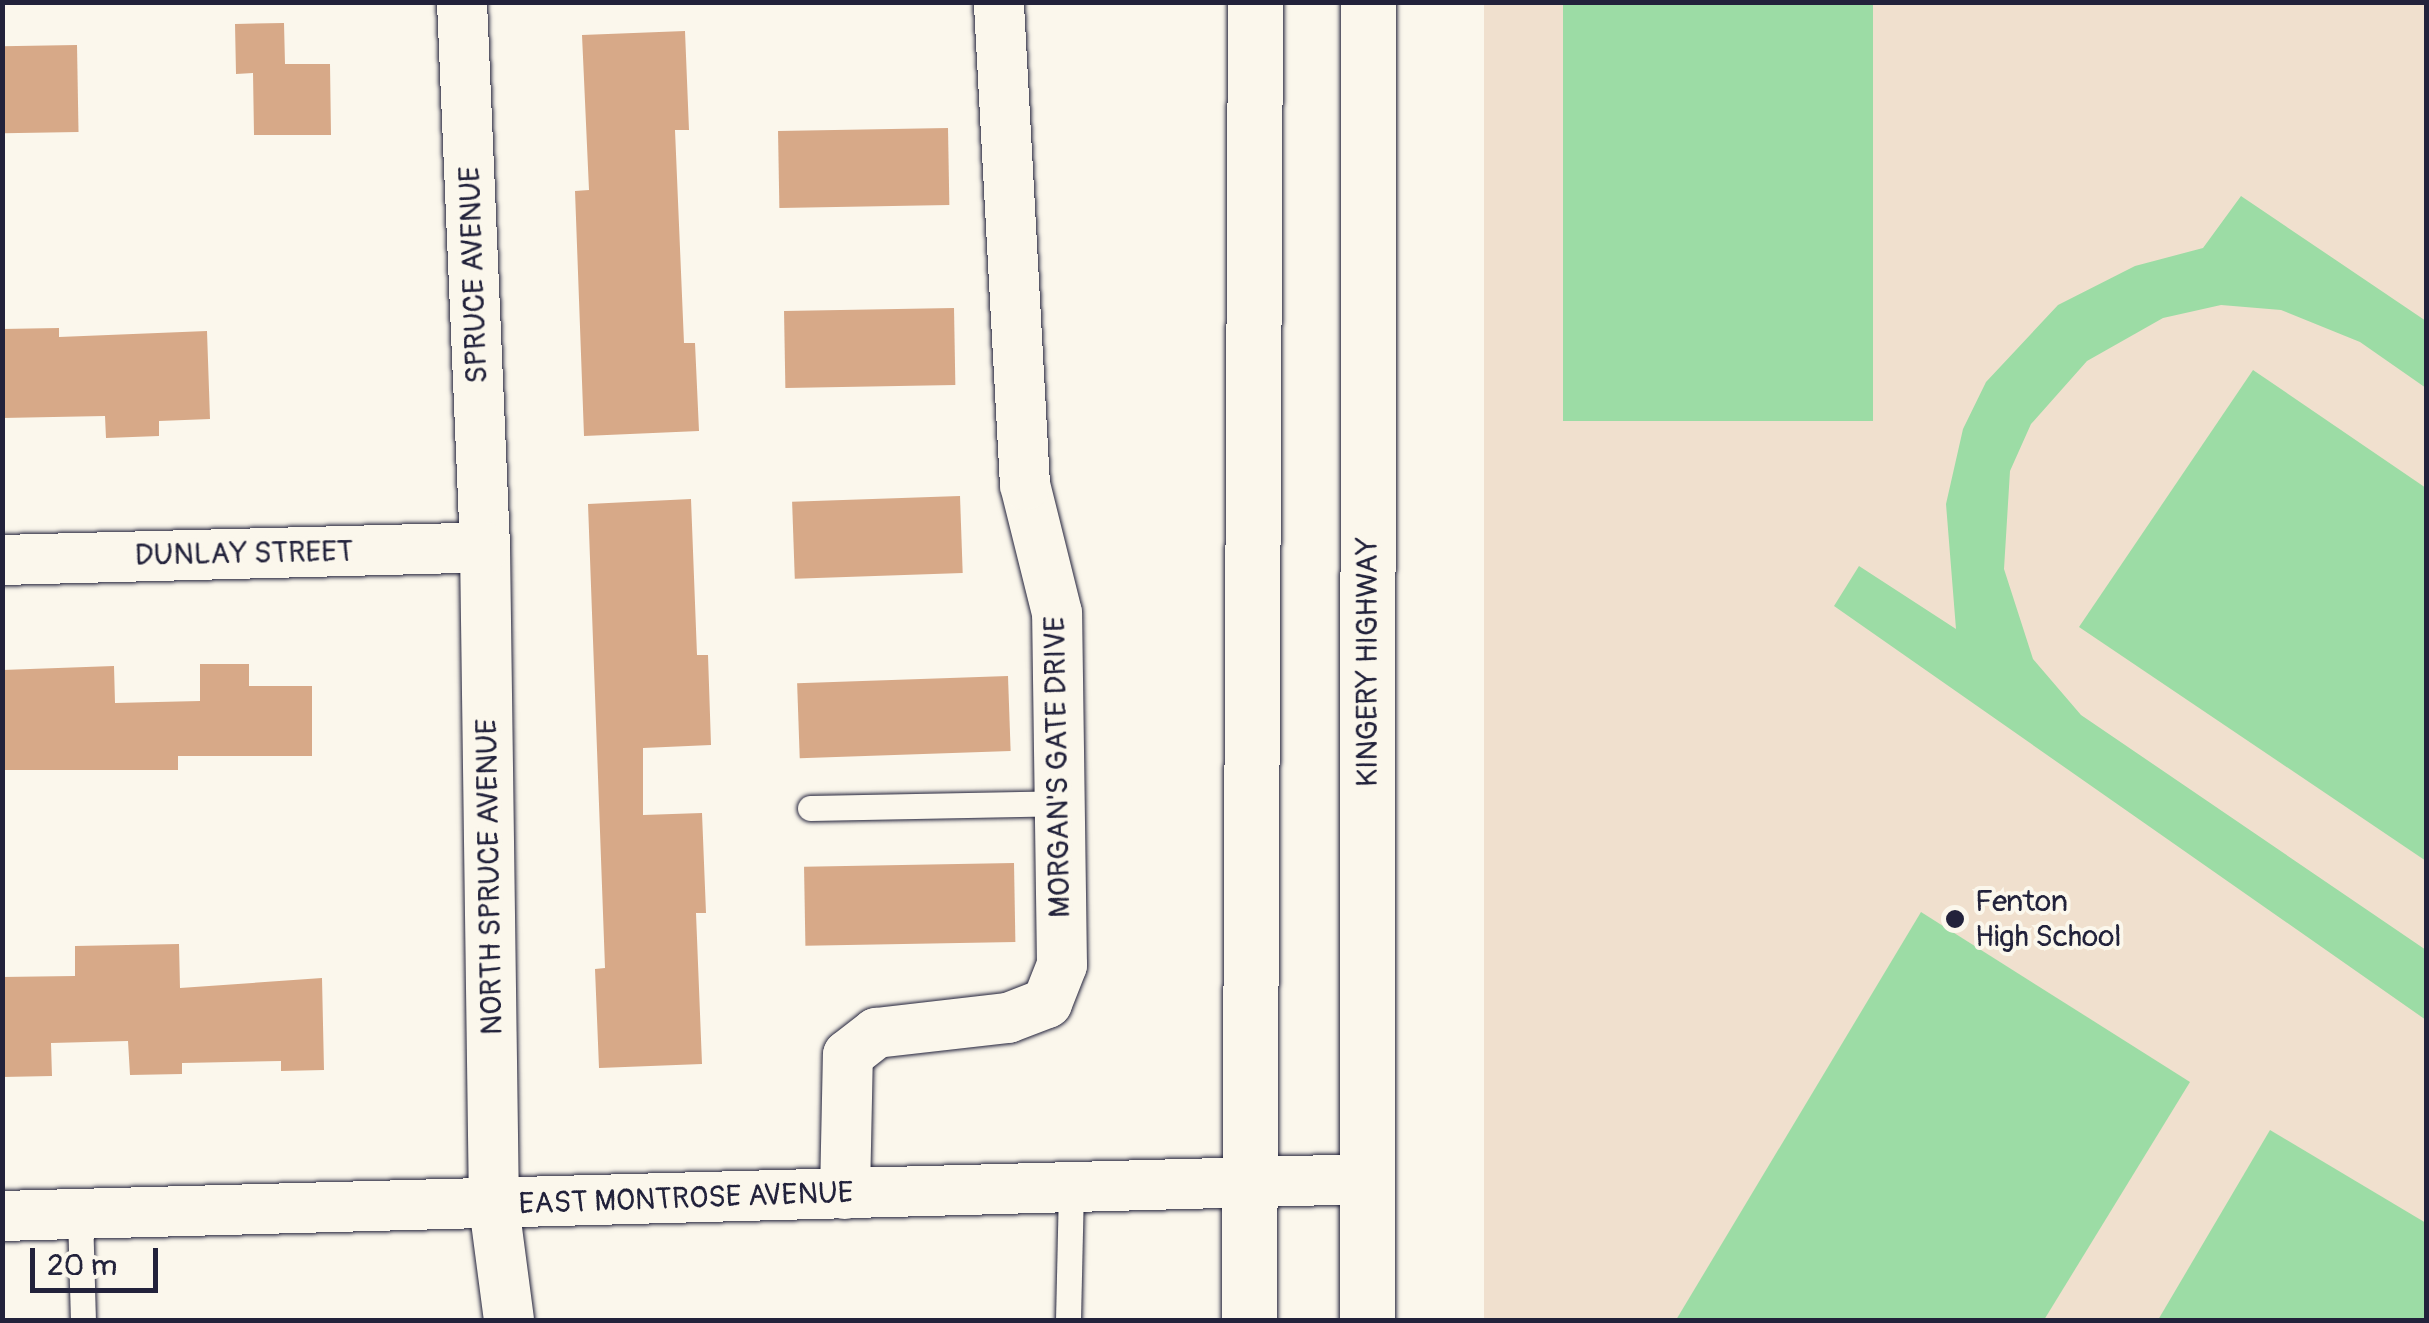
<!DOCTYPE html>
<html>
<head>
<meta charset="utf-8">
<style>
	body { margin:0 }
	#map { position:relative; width:2429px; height:1323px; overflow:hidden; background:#fbf7ec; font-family:Pangolin,sans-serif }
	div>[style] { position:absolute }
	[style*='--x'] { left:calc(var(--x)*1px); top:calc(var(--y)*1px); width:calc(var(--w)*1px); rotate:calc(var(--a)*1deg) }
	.built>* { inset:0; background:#f0e0ce; transform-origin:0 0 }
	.green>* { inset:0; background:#9cdca5; transform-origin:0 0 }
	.building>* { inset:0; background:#d7a988; transform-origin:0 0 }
	.roads { filter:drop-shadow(0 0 2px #22223b) drop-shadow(0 0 2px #22223b) }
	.lane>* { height:25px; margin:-12.5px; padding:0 12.5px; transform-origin:12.5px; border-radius:12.5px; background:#fbf7ec }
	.street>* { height:50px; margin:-25px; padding:0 25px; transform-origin:25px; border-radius:25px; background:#fbf7ec }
	.highway>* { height:55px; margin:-27.5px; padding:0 27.5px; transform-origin:27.5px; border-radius:27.5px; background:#fbf7ec }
	.dots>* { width:28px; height:28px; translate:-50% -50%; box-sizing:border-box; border:5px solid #fbf7ec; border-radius:50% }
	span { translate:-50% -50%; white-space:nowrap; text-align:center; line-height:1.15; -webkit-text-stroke:8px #fbf7ec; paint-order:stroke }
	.street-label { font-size:30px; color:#22223b }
	.poi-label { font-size:30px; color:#22223b }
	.left { translate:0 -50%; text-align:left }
	.frame { position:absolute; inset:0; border:5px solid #22223b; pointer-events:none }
	.scale { position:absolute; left:30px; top:1248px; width:128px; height:45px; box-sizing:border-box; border:5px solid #22223b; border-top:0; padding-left:12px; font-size:30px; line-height:35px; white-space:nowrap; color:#22223b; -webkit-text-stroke:8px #fbf7ec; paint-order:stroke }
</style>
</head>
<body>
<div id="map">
	<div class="built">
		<div style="left:1484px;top:3px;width:942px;height:1317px"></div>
	</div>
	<div class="green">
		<div style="left:1563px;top:3px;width:310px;height:418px"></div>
		<div style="clip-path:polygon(2241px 196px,2426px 321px,2426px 388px,2360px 342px,2281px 310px,2221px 305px,2163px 318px,2087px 361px,2031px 424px,2010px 471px,2004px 569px,2033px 659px,2081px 715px,2426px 950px,2426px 1020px,1834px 606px,1859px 566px,1956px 629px,1946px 504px,1963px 429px,1986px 382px,2058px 305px,2135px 266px,2203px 248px)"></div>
		<div style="clip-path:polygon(2253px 370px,2426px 488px,2426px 861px,2079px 627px)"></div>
		<div style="clip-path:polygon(1921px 912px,2190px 1082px,2044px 1320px,1676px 1320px)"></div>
		<div style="clip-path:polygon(2270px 1130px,2426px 1223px,2426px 1320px,2158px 1320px)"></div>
	</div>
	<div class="building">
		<div style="clip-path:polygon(284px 23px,285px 64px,330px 64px,331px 135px,254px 135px,253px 73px,236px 74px,235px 24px)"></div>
		<div style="clip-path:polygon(685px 31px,689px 130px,675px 130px,684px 343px,695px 343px,699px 431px,584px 436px,575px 191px,589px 190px,582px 35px)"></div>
		<div style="left:77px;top:45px;width:87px;height:75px;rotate:89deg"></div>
		<div style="left:948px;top:128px;width:77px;height:170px;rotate:89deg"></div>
		<div style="left:954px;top:308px;width:77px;height:170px;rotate:89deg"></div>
		<div style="clip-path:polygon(59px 328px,59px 337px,207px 331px,210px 419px,159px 421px,159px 436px,106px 438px,105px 416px,2px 418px,2px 329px)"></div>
		<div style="left:960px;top:496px;width:77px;height:168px;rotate:88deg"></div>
		<div style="clip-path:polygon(691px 499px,697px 655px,708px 655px,711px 745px,643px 748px,643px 815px,702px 813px,706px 913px,696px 913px,702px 1064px,599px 1068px,595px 969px,605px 968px,588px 504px)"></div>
		<div style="clip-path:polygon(200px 664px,249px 664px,249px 686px,312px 686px,312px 756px,178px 756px,178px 770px,2px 770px,2px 670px,114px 666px,115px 703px,200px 701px)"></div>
		<div style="left:1008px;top:676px;width:75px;height:211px;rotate:88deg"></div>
		<div style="left:1014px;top:863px;width:79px;height:210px;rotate:89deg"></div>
		<div style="clip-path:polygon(179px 944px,180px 988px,322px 978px,324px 1070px,281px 1071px,281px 1061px,182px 1063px,182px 1074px,130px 1075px,128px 1041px,51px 1043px,52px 1076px,2px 1077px,2px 977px,75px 976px,75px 946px)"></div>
	</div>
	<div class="roads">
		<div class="lane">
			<div style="--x:810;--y:808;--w:250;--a:-1.1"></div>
			<div style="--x:80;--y:1214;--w:106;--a:88.4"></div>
			<div style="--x:1068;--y:1320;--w:134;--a:-88.7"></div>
		</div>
		<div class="street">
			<div style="--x:462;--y:2;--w:545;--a:87.58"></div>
			<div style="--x:485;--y:547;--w:659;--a:89.22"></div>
			<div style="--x:494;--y:1206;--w:115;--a:82.5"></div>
			<div style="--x:2;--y:560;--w:483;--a:-1.5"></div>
			<div style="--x:845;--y:1194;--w:139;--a:-88.8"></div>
			<div style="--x:848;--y:1055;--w:36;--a:-38"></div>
			<div style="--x:876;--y:1033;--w:133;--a:-6.5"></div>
			<div style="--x:1008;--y:1018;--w:42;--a:-21"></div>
			<div style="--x:1047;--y:1003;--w:41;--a:-68.5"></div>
			<div style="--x:1062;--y:965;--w:352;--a:-90.8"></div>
			<div style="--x:1057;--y:613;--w:132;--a:-104"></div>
			<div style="--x:1025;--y:485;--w:484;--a:-93.1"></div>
			<div style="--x:2;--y:1216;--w:1367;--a:-1.55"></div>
		</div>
		<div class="highway">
			<div style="--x:1249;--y:1320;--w:1318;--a:-89.74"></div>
			<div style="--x:1367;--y:1320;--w:1318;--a:-89.96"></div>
		</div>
	</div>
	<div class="dots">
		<div style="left:1955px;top:919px;background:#22223b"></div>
	</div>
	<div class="street-label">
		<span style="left:474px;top:275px;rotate:-92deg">SPRUCE AVENUE</span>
		<span style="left:244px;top:554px;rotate:-1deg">DUNLAY STREET</span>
		<span style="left:1368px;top:662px;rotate:-90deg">KINGERY HIGHWAY</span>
		<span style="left:1058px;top:767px;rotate:-91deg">MORGAN'S GATE DRIVE</span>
		<span style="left:490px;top:877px;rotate:-91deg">NORTH SPRUCE AVENUE</span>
		<span style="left:686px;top:1199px;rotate:-2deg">EAST MONTROSE AVENUE</span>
	</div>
	<div class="poi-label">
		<span class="left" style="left:1975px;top:919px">Fenton<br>High School</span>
	</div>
	<div class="frame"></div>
	<div class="scale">20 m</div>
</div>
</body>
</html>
